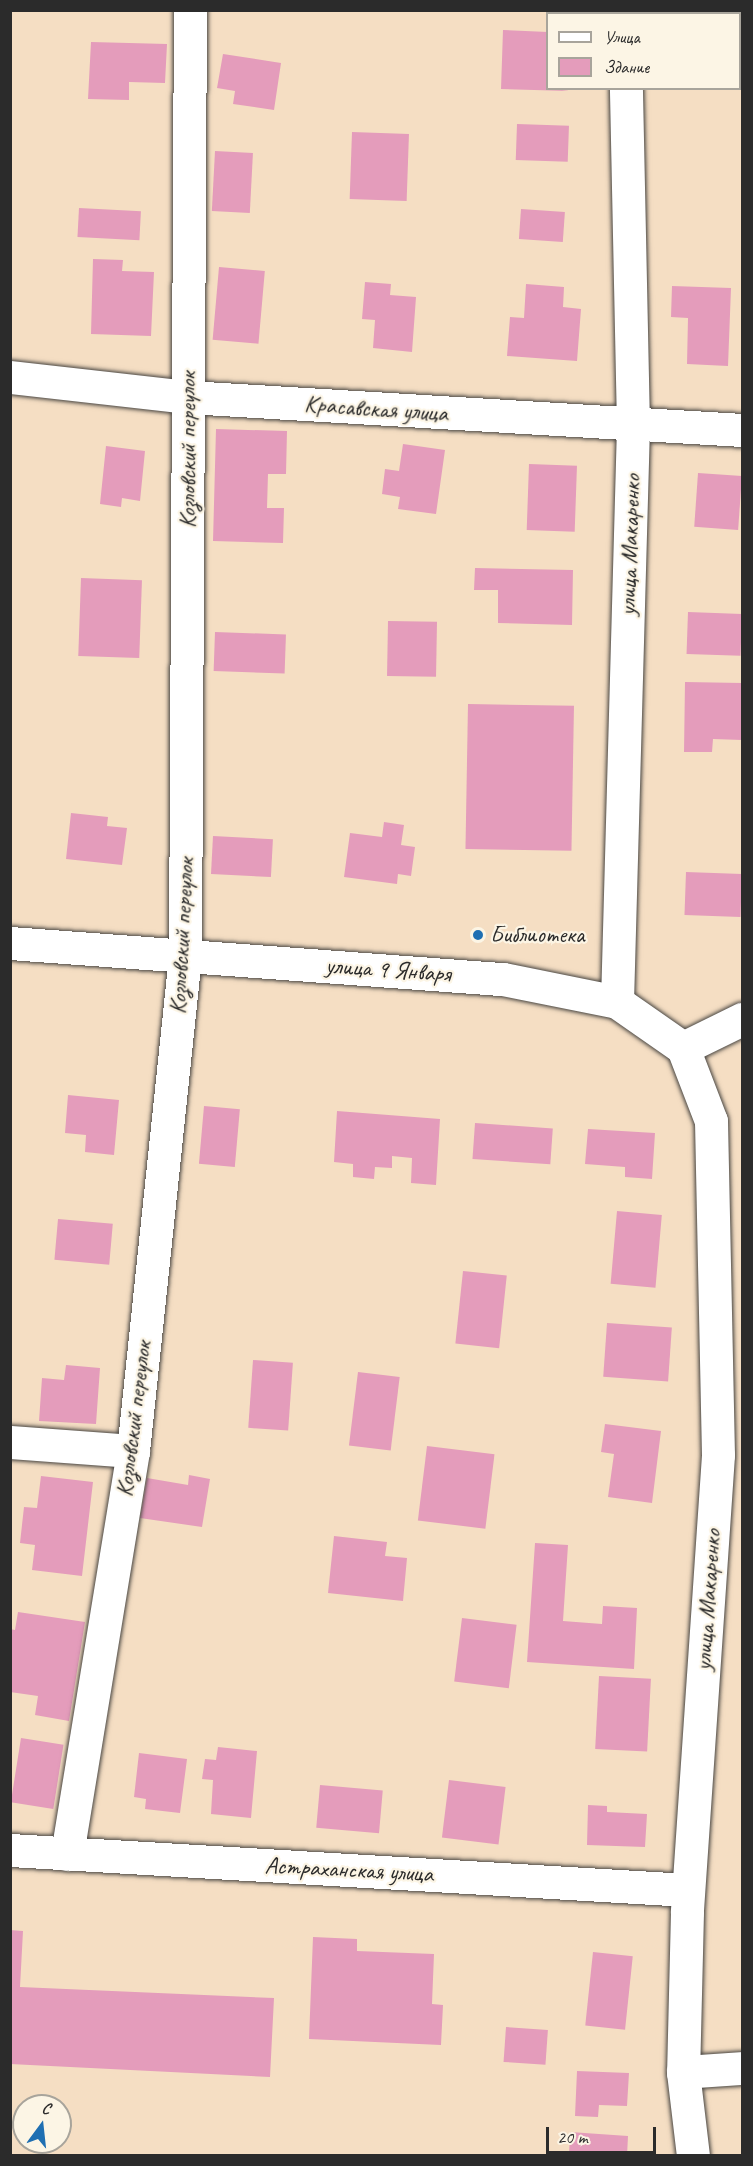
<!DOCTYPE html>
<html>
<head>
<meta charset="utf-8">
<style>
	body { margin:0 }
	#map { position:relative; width:753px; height:2166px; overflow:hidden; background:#f5dec3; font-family:Caveat,sans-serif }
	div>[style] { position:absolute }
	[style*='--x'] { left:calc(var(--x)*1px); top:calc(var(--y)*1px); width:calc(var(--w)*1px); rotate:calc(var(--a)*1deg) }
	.building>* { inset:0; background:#e49cbb; transform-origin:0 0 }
	.roads { filter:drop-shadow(0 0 2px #494642) drop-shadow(0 0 2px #494642) }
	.minor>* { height:33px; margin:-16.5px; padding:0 16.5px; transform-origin:16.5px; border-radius:16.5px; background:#fff }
	.tertiary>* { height:33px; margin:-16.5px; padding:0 16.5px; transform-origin:16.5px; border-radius:16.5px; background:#fff }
	.secondary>* { height:33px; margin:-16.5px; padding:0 16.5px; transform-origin:16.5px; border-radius:16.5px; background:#fff }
	.dots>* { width:16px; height:16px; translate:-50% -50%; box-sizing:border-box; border:3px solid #fcf5e5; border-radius:50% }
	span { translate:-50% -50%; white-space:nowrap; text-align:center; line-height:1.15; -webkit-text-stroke:4.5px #fcf5e5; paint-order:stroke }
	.street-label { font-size:24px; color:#2b2b2b }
	.poi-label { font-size:24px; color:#2b2b2b }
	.left { translate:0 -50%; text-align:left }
	.frame { position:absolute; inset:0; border:12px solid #2b2b2b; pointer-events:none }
	.legend { position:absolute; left:546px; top:12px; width:195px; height:78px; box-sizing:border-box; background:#fcf5e5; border:2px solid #a8a49b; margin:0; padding:8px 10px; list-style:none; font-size:18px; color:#2b2b2b }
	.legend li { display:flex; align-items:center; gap:12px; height:30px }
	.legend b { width:30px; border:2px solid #a8a49b }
	.north { position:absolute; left:12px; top:2094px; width:60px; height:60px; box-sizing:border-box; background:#fcf5e5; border:2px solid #a8a49b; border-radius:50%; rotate:15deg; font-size:16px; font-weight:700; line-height:24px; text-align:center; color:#2b2b2b }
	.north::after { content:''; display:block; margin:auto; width:21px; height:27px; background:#1f6fb2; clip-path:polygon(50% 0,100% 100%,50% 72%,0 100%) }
	.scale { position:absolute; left:546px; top:2127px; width:110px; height:27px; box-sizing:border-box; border:3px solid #2b2b2b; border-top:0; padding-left:8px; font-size:18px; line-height:21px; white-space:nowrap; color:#2b2b2b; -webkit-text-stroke:4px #fcf5e5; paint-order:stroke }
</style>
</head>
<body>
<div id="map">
	<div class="building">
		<div style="clip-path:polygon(503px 30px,548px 32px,548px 88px,569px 91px,501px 89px)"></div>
		<div style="clip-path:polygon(91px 42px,167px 44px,165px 83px,129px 82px,129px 100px,88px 99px)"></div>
		<div style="clip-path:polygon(223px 54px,281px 63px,274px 110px,233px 104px,235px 91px,217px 88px)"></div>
		<div style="left:517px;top:124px;width:52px;height:36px;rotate:2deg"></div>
		<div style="left:352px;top:132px;width:57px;height:67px;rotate:2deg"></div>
		<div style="left:215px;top:151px;width:38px;height:60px;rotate:3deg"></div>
		<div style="left:79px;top:208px;width:62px;height:29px;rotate:3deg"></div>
		<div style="left:521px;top:209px;width:44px;height:30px;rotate:4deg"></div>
		<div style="clip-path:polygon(93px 259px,123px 260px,122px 271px,154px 272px,151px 336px,91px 334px)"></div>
		<div style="left:219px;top:267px;width:46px;height:73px;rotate:5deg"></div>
		<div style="clip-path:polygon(365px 282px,391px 284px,390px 295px,416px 297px,412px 352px,373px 348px,375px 320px,362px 319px)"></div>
		<div style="clip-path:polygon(526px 284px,564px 287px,563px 307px,581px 309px,577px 361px,507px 356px,510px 317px,524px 318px)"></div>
		<div style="clip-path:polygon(672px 286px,731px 288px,728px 366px,687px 364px,688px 318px,671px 317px)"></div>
		<div style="clip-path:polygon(216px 429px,287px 431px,286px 474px,268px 474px,267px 508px,284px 508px,283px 543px,213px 541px)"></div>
		<div style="clip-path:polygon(403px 444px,445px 450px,436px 514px,398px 509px,400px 497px,382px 494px,385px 469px,399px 471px)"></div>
		<div style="clip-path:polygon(106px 446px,145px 451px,140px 501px,122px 498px,121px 507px,100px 504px)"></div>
		<div style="left:529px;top:464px;width:48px;height:66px;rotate:2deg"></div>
		<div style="left:698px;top:473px;width:44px;height:54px;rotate:4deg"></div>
		<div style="clip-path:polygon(475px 568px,573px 570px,572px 625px,498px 623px,498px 590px,474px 590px)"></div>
		<div style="left:81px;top:578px;width:61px;height:78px;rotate:2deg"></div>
		<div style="left:688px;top:612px;width:54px;height:42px;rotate:2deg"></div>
		<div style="left:388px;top:621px;width:49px;height:55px;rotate:1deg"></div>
		<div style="left:215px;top:632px;width:71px;height:39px;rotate:2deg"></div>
		<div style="clip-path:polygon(685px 682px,742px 683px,742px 740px,713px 739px,712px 752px,684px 752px)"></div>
		<div style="left:468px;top:704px;width:106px;height:145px;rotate:1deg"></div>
		<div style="clip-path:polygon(71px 813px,108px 817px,107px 826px,127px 828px,122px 865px,66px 859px)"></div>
		<div style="clip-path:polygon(384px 822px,404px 825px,401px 845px,415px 847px,411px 876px,398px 874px,397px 884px,344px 877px,350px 833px,382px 837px)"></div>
		<div style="left:213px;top:836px;width:60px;height:38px;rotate:3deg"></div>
		<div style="left:686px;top:872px;width:56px;height:43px;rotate:2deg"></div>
		<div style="clip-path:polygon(68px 1095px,119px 1100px,114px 1155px,85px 1152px,86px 1135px,65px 1133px)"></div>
		<div style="left:204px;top:1106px;width:36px;height:58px;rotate:5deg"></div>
		<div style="clip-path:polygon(337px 1111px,440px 1119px,436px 1185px,411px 1183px,412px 1158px,392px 1156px,392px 1168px,375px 1167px,374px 1179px,353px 1177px,353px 1164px,334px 1162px)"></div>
		<div style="left:475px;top:1123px;width:78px;height:36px;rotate:4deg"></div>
		<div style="clip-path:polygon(588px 1129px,655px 1133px,652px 1179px,625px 1177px,625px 1167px,585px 1164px)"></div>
		<div style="left:617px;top:1211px;width:45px;height:73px;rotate:5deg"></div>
		<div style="left:58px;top:1219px;width:55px;height:41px;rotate:5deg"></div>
		<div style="left:463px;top:1271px;width:44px;height:73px;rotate:6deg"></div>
		<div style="left:607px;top:1323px;width:65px;height:54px;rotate:4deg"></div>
		<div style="left:253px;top:1360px;width:40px;height:68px;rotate:4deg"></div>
		<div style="clip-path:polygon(66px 1365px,100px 1368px,96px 1424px,39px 1421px,42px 1378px,64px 1380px)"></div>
		<div style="left:358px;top:1372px;width:42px;height:74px;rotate:7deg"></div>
		<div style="clip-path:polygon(605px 1424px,661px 1431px,652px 1503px,608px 1497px,614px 1454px,601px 1452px)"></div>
		<div style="left:427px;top:1446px;width:68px;height:75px;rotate:7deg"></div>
		<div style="clip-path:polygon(189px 1475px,210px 1479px,202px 1527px,140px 1518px,147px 1478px,188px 1485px)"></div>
		<div style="clip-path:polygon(41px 1476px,93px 1482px,82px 1576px,32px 1570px,35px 1545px,20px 1543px,24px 1507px,37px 1508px)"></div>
		<div style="clip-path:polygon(334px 1536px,387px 1542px,385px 1556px,407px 1558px,403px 1601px,328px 1593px)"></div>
		<div style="clip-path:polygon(535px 1543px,568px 1545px,563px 1621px,602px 1624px,603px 1606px,637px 1608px,634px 1669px,527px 1662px)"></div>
		<div style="clip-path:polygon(18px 1612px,85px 1622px,69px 1721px,35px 1715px,38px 1696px,10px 1692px,10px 1629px,15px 1630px)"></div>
		<div style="left:462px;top:1618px;width:55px;height:64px;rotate:7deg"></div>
		<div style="left:599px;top:1676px;width:52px;height:73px;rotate:3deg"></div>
		<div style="left:21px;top:1738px;width:43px;height:65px;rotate:9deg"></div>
		<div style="clip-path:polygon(218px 1747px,257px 1751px,251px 1818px,211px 1814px,213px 1780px,202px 1779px,205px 1759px,216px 1760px)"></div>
		<div style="clip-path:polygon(139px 1753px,187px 1759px,180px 1813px,145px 1809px,146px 1799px,134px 1797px)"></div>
		<div style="left:449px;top:1780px;width:57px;height:58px;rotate:7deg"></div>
		<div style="left:320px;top:1785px;width:63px;height:43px;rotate:5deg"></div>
		<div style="clip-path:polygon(588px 1805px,607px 1806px,607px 1812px,647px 1814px,645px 1847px,587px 1845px)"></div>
		<div style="clip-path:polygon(10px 1930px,23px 1931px,20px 1987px,274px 1998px,270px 2077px,10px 2064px)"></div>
		<div style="clip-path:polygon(313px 1937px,357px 1939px,357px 1951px,434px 1954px,432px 2004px,443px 2005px,441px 2045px,309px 2039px)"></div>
		<div style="left:593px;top:1952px;width:40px;height:74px;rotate:6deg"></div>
		<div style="left:506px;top:2027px;width:42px;height:35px;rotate:4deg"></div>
		<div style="clip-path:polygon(577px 2071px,629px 2073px,627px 2106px,599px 2105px,598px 2117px,575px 2116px)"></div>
		<div style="clip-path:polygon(570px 2132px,628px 2136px,627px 2156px,569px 2156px)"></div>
	</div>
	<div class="roads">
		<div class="minor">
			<div style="--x:624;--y:10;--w:4;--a:90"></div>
			<div style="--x:10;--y:377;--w:179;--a:6.4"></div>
			<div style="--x:188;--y:397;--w:555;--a:3.41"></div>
			<div style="--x:617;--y:1002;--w:576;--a:-88.41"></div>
			<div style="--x:633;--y:426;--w:338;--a:-91.2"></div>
			<div style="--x:10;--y:1442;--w:123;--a:4.2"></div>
			<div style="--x:10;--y:1850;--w:679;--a:3.38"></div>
			<div style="--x:67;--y:1854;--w:408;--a:-80.7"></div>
			<div style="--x:133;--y:1451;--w:499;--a:-84"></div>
			<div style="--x:185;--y:955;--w:945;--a:-89.7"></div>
			<div style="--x:683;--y:2072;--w:59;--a:-3.9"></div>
		</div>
		<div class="tertiary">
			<div style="--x:683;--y:1048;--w:66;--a:-26.2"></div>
		</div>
		<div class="secondary">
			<div style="--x:10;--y:943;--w:494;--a:4.2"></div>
			<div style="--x:503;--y:979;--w:116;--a:11.4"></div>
			<div style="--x:617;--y:1002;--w:80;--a:34.9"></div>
			<div style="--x:683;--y:1048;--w:78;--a:69"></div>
			<div style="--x:711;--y:1121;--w:334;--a:88.8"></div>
			<div style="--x:718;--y:1455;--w:458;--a:93.9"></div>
			<div style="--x:687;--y:1912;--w:160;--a:91.4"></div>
			<div style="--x:683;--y:2072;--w:85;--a:83.2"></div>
		</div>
	</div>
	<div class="dots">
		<div style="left:478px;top:935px;background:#1f6fb2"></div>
	</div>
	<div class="street-label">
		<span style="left:376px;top:409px;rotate:4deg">Красавская улица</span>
		<span style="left:188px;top:450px;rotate:-90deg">Козловский переулок</span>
		<span style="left:630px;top:545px;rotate:-88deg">улица Макаренко</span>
		<span style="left:182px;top:936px;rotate:-87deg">Козловский переулок</span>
		<span style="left:388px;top:970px;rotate:4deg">улица 9 Января</span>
		<span style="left:134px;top:1419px;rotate:-83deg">Козловский переулок</span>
		<span style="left:708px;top:1600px;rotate:-86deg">улица Макаренко</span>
		<span style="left:349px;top:1870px;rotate:3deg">Астраханская улица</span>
	</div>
	<div class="poi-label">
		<span class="left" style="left:490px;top:935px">Библиотека</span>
	</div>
	<div class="frame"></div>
	<ul class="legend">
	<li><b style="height:8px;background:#fff"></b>Улица</li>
	<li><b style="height:16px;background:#e49cbb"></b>Здание</li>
	</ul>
	<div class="north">С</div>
	<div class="scale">20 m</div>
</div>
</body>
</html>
